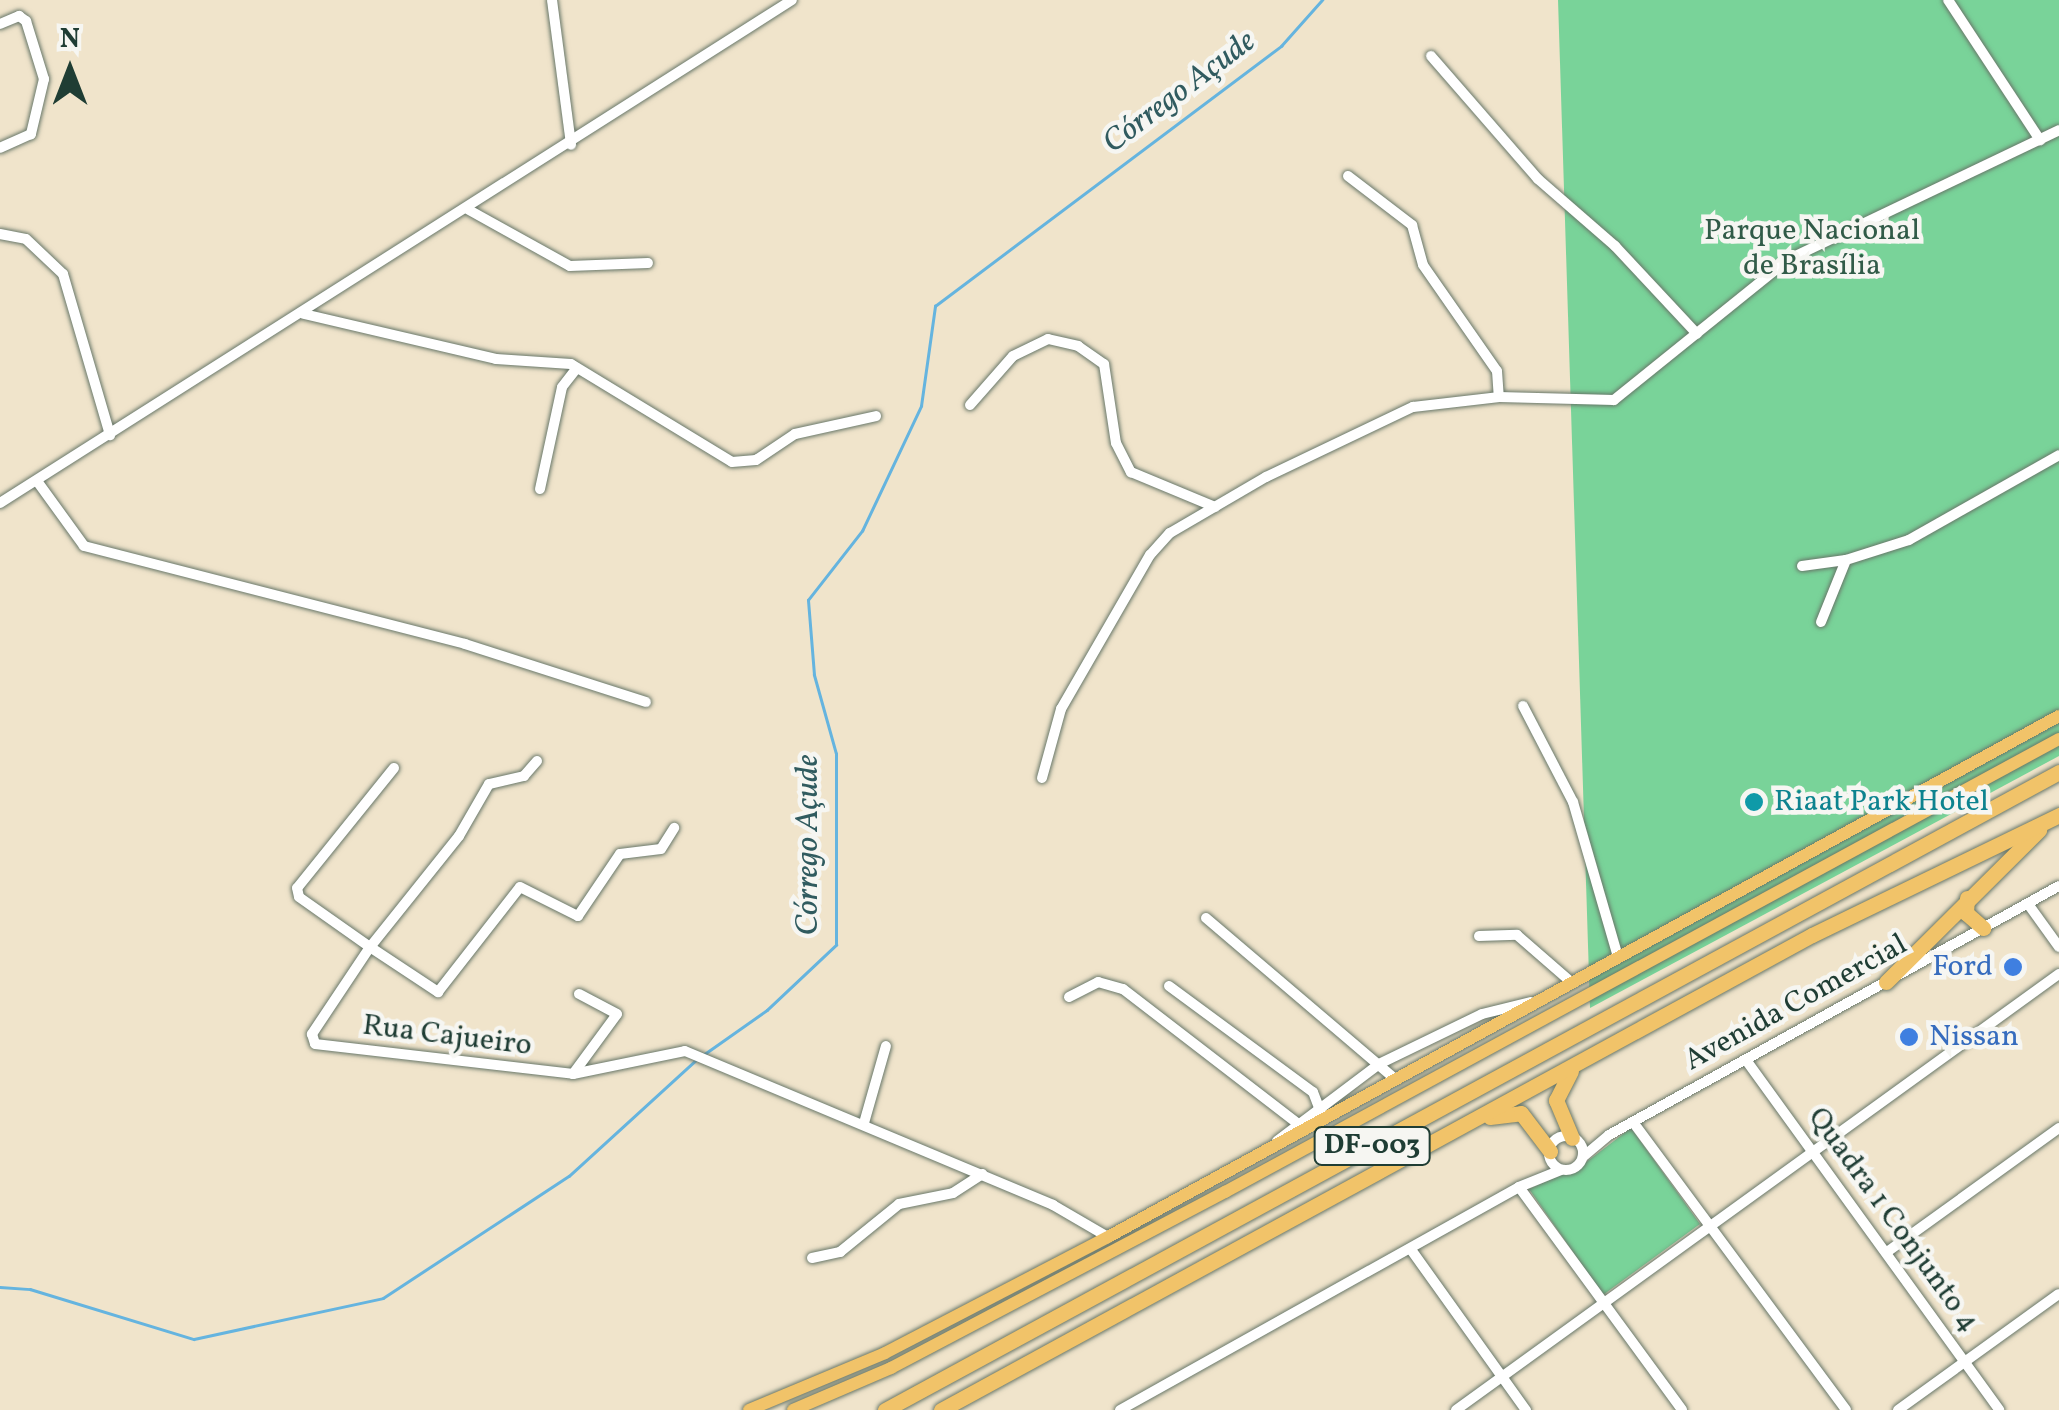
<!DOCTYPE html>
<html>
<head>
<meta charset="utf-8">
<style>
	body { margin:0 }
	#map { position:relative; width:2059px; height:1410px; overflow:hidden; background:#f0e4cb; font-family:Vollkorn,serif }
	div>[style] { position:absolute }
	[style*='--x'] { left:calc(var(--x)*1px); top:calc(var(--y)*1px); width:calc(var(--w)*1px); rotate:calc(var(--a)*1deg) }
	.green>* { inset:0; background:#79d399 }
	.stream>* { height:2.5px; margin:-1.25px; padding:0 1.25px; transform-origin:1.25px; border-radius:1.25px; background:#65b4df }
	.roads { filter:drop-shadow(0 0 2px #687769) drop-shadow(0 0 2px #687769) }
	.minor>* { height:10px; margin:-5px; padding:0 5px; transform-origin:5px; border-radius:5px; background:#fff }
	.minor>.ring { margin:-5px; padding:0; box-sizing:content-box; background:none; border:10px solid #fff; border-radius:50% }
	.major>* { height:12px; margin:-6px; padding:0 6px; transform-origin:6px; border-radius:6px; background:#f1c369 }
	.highway>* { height:15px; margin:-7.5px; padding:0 7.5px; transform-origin:7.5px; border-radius:7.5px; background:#f1c369 }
	.dots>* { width:28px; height:28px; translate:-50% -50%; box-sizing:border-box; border:5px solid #f6f6f2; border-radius:50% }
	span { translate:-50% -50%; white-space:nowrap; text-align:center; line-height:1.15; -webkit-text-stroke:9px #f6f6f2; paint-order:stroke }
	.shield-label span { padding:2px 8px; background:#f6f6f2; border:2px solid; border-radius:8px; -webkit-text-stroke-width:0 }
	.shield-label { font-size:28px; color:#1f3d34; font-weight:700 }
	.park-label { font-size:30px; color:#315b48 }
	.culture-label { font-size:30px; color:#0d838f }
	.left { translate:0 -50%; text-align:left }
	.shop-label { font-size:30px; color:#366cbe }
	.right { translate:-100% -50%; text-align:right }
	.street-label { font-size:30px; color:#1f3d34 }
	.water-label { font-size:32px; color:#305b5f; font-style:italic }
	.north { position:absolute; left:20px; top:20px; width:100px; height:100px; -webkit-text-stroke:8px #f6f6f2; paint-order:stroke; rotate:0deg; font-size:28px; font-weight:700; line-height:40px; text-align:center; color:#1f3d34 }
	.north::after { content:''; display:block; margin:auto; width:35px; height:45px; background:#1f3d34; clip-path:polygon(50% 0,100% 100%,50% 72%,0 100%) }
</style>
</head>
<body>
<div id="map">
	<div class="green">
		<div style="clip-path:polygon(1558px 0,2059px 0,2059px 756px,1590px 1008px)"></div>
		<div style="clip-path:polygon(1631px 1128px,1700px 1224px,1603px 1295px,1529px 1189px,1581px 1166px)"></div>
	</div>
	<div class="stream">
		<div style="--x:703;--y:1055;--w:78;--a:-35.1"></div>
		<div style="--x:767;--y:1010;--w:95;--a:-43.3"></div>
		<div style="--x:836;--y:945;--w:191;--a:-90"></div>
		<div style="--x:836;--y:754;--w:82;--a:-105.6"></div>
		<div style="--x:814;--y:675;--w:75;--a:-94.6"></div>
		<div style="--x:808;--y:600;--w:88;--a:-52"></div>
		<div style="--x:862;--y:531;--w:138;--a:-64.7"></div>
		<div style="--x:921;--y:406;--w:101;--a:-82"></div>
		<div style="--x:935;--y:306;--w:433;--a:-36.9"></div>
		<div style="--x:1281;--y:46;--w:62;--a:-48.3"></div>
		<div style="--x:0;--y:1287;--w:30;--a:4"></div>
		<div style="--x:30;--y:1289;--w:171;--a:17"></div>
		<div style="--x:194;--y:1339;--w:193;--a:-12.2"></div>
		<div style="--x:383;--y:1298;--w:222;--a:-33.3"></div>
		<div style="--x:569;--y:1176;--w:173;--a:-42.4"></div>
	</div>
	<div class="roads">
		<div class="minor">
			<div style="--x:552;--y:0;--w:146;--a:82.5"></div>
			<div style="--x:1948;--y:0;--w:168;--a:56.7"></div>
			<div style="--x:0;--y:24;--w:21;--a:-23"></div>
			<div style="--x:19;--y:16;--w:9;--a:36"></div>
			<div style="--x:26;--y:21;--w:61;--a:72.8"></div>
			<div style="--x:44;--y:79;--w:57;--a:103.3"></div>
			<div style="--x:31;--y:134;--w:34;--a:156"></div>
			<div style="--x:1431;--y:56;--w:163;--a:49"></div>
			<div style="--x:1538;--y:179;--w:102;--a:41"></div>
			<div style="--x:1615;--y:246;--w:120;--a:47"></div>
			<div style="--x:1348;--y:176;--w:81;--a:37.4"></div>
			<div style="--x:1412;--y:225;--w:41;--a:74.6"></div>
			<div style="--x:1423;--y:265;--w:129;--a:55.1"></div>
			<div style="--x:1497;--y:371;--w:26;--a:86"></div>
			<div style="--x:469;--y:210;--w:115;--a:29"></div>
			<div style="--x:570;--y:266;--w:78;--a:-2.2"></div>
			<div style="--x:0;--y:234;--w:26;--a:11"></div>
			<div style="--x:26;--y:239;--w:51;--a:43.4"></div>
			<div style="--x:63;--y:274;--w:168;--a:73.7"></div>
			<div style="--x:304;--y:314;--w:197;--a:13.2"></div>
			<div style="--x:496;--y:359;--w:75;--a:3.8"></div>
			<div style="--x:571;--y:364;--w:188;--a:31.3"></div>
			<div style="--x:732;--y:462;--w:24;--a:-5"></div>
			<div style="--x:756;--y:460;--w:47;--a:-33.7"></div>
			<div style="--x:795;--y:434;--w:83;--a:-12.5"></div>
			<div style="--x:970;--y:405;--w:65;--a:-48.7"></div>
			<div style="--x:1013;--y:356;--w:39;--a:-26"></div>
			<div style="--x:1048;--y:339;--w:31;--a:13"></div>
			<div style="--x:1078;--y:346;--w:32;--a:35"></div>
			<div style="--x:1104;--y:364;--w:80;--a:81.4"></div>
			<div style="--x:1116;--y:443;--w:33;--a:63"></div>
			<div style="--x:1131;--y:472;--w:91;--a:22.6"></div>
			<div style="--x:37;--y:481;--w:80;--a:54.1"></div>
			<div style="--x:84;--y:546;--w:393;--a:14.4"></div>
			<div style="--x:465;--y:644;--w:190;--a:17.8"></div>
			<div style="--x:540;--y:489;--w:104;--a:-77.8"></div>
			<div style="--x:562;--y:387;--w:24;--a:-52"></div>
			<div style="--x:0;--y:503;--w:938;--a:-32.42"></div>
			<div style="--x:1802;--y:566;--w:44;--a:-7.8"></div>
			<div style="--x:1821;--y:622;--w:67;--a:-68"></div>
			<div style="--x:1846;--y:560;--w:66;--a:-17.6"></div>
			<div style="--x:1909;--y:540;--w:172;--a:-29.5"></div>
			<div style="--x:1523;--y:706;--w:108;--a:62.5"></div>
			<div style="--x:1573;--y:802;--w:161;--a:73.8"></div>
			<div style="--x:537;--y:761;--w:20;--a:131"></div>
			<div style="--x:524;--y:776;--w:36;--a:167"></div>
			<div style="--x:489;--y:784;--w:60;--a:120"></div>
			<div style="--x:459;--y:836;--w:142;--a:128.7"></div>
			<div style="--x:370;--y:947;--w:82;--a:33.5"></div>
			<div style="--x:438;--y:992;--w:133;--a:-52"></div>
			<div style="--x:520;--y:887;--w:65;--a:26.6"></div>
			<div style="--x:578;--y:916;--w:75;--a:-55.9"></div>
			<div style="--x:620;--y:854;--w:41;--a:-7"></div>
			<div style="--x:661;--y:849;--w:25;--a:-58"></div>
			<div style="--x:394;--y:768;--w:154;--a:128.9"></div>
			<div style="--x:297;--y:888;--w:9;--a:77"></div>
			<div style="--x:299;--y:897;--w:87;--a:35.2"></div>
			<div style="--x:370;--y:947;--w:105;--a:123.7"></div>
			<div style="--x:312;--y:1034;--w:10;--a:73"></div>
			<div style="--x:315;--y:1044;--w:260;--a:6.6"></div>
			<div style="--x:573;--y:1074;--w:114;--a:-11.6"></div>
			<div style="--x:685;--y:1051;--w:399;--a:22.7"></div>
			<div style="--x:1053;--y:1205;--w:64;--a:30.2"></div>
			<div style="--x:1042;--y:778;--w:72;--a:-74.6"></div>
			<div style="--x:1061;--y:709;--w:178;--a:-60"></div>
			<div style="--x:1150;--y:555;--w:30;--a:-48"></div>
			<div style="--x:1170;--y:533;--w:111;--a:-30.3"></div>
			<div style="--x:1266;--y:477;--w:163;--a:-25.5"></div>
			<div style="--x:1413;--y:407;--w:87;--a:-6.6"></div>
			<div style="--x:1499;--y:397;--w:115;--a:1.5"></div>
			<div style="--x:1614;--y:400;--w:225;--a:-38.9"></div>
			<div style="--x:1789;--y:259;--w:299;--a:-25.5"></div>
			<div style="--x:2028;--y:904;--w:53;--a:54.2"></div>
			<div style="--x:1206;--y:918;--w:247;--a:40.4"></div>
			<div style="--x:1479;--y:936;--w:38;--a:-2"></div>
			<div style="--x:1517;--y:935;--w:72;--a:41"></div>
			<div style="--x:1169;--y:986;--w:179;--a:36.4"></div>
			<div style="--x:1313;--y:1092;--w:28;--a:69"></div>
			<div style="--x:1069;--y:997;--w:33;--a:-27"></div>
			<div style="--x:1098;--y:982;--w:26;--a:16"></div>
			<div style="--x:1123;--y:989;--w:225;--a:37.6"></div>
			<div style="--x:1746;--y:1060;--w:432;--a:54.1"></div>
			<div style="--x:573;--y:1074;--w:74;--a:-53.7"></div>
			<div style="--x:617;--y:1014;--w:43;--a:-152.2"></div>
			<div style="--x:1633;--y:1122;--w:358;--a:53.5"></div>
			<div style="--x:864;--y:1123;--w:80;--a:-74.1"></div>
			<div class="ring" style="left:1549px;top:1136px;width:24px;height:24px"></div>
			<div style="--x:1277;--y:1141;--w:128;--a:-37"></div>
			<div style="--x:1379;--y:1064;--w:114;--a:-25.9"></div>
			<div style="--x:1482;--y:1014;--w:50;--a:-13.8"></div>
			<div style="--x:1584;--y:1156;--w:33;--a:-40"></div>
			<div style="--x:1609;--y:1135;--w:514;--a:-28.96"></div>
			<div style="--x:1519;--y:1187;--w:276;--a:53.8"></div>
			<div style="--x:1412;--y:1251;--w:196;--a:54.4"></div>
			<div style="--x:1887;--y:1252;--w:212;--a:-35.8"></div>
			<div style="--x:812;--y:1258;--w:29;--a:-12"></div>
			<div style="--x:840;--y:1252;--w:76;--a:-39.1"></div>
			<div style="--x:899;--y:1204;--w:55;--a:-11.5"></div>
			<div style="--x:953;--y:1193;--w:35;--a:-33"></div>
			<div style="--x:1120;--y:1410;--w:457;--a:-29.2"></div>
			<div style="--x:1519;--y:1187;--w:45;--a:-22"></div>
			<div style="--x:1456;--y:1410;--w:744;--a:-35.87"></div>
			<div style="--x:1898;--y:1410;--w:198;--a:-35.8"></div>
		</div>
		<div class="major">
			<div style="--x:749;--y:1410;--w:147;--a:-22.7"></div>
			<div style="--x:885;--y:1353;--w:251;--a:-27.5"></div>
			<div style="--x:1108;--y:1237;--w:1084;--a:-28.72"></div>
			<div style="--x:793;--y:1410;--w:107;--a:-23.2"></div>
			<div style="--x:891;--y:1368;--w:378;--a:-27.8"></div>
			<div style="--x:1225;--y:1192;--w:949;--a:-28.51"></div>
		</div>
		<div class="highway">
			<div style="--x:1967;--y:898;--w:15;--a:94"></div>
			<div style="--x:1966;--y:913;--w:23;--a:41"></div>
			<div style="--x:1886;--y:982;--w:216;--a:-44.8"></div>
			<div style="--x:1571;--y:1071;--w:33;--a:117"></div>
			<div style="--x:1556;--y:1100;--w:41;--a:67.2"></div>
			<div style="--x:1490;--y:1117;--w:31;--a:-7"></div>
			<div style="--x:1521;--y:1113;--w:48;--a:52.7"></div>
			<div style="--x:885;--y:1410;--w:1336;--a:-28.52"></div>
			<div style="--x:941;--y:1410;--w:992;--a:-28.61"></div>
			<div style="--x:1812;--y:935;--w:275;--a:-25.9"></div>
		</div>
	</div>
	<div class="dots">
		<div style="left:1754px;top:802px;background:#0f9aa8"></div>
		<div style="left:2013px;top:967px;background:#3f7fe0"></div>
		<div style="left:1909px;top:1037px;background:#3f7fe0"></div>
	</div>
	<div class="shield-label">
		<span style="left:1372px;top:1146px">DF-003</span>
	</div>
	<div class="park-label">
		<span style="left:1812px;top:248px">Parque Nacional<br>de Brasília</span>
	</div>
	<div class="culture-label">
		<span class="left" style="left:1774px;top:802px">Riaat Park Hotel</span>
	</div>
	<div class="shop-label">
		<span class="right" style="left:1993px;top:967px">Ford</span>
		<span class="left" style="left:1929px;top:1037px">Nissan</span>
	</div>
	<div class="street-label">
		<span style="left:1796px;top:1003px;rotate:-29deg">Avenida Comercial</span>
		<span style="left:447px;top:1036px;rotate:7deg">Rua Cajueiro</span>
		<span style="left:1893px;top:1220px;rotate:54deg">Quadra 1 Conjunto 4</span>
	</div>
	<div class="water-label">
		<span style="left:1180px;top:93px;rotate:-37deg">Córrego Açude</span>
		<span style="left:809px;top:845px;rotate:-90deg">Córrego Açude</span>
	</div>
	<div class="north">N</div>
</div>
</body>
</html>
